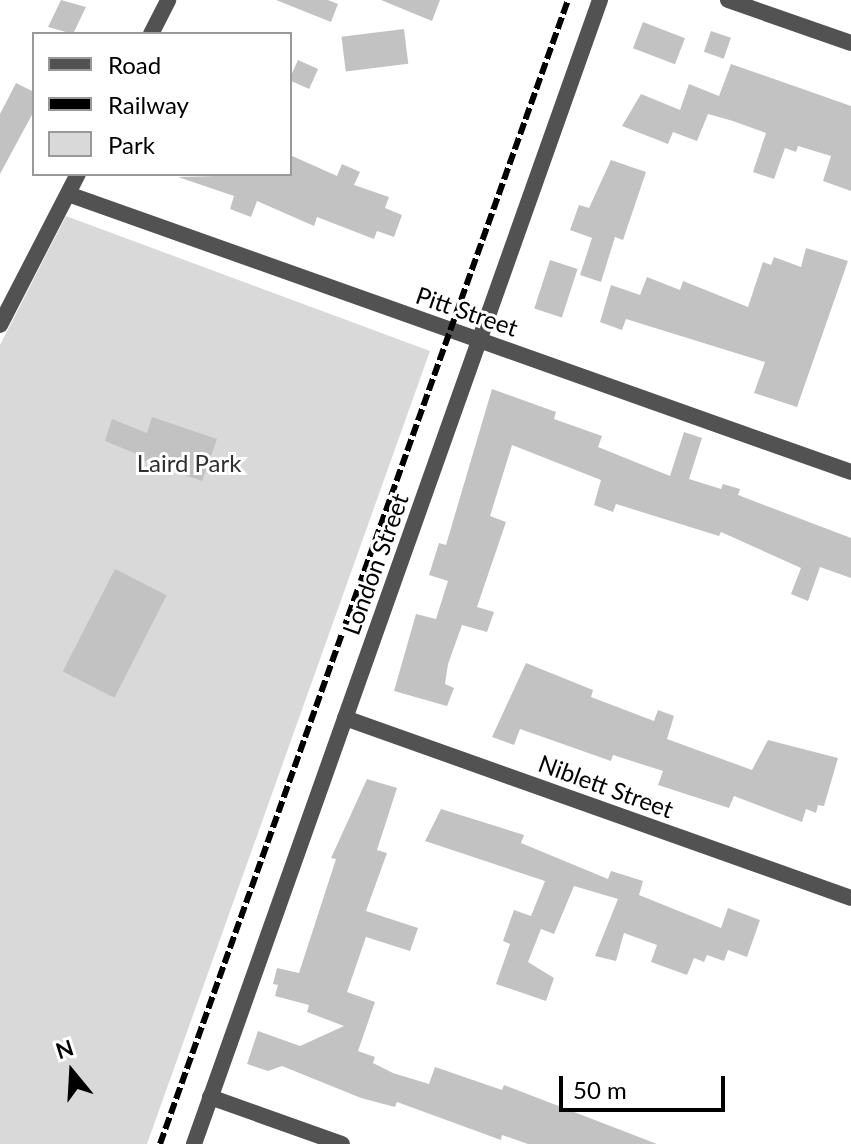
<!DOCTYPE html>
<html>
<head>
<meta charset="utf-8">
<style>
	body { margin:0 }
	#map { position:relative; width:851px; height:1144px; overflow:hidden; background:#fff; font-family:Lato,sans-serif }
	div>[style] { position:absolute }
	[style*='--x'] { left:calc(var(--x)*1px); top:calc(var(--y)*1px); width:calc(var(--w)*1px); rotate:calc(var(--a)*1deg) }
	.green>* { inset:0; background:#d9d9d9 }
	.building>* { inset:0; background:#c2c2c2; transform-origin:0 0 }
	.minor>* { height:16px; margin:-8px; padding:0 8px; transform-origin:8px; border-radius:8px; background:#525252 }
	.rail>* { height:6px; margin-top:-3px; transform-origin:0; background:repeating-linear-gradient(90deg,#000 0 12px,transparent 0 16px) }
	span { translate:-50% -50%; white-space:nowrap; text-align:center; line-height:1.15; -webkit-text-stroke:6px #fff; paint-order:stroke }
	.street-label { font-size:24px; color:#000 }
	.park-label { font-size:24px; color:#303030 }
	.legend { position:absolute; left:32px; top:32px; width:260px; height:144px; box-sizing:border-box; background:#fff; border:2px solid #999; margin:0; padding:10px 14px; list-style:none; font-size:24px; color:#000 }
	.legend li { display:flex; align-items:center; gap:16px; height:40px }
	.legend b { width:40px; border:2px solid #999 }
	.north { position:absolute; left:32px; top:1032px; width:80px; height:80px; -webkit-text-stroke:6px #fff; paint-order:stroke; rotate:342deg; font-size:22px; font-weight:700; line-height:32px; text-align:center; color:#000 }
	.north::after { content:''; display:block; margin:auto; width:28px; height:36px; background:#000; clip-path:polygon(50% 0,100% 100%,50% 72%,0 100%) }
	.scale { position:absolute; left:559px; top:1076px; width:166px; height:36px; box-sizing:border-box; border:4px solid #000; border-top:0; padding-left:10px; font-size:24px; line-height:28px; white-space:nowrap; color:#000; -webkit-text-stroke:6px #fff; paint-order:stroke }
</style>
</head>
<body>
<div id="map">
	<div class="green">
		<div style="clip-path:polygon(66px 216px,430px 351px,147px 1144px,0 1144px,0 345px)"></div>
	</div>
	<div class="building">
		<div style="clip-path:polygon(61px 0,86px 7px,73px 34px,48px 27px)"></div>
		<div style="clip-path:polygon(276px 0,328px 0,338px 4px,331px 22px)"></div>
		<div style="clip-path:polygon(381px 0,440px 0,432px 21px)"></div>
		<div style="left:643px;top:22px;width:45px;height:28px;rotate:21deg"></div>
		<div style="left:404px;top:29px;width:35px;height:63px;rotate:83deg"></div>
		<div style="left:711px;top:31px;width:21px;height:22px;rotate:19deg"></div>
		<div style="left:298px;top:60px;width:22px;height:22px;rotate:24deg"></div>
		<div style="clip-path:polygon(731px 64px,851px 106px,851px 191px,823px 181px,831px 156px,798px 146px,796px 152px,785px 148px,774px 179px,753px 172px,766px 133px,733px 121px,708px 114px,697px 141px,673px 132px,668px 144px,622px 126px,641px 94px,680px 110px,689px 84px,719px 96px)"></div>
		<div style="clip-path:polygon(16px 83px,34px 92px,34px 111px,0 174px,0 114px)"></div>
		<div style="clip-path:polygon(290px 155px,337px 176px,342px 164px,360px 172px,354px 185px,389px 197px,385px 208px,402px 215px,394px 237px,377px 231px,374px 239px,317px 217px,314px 226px,257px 201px,251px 217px,230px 209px,234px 196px,178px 177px,290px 174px)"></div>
		<div style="clip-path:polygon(611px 160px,646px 172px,623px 240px,615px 237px,601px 282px,580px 275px,592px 238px,570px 230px,579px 205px,589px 208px)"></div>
		<div style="clip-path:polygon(806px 248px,848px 261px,797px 407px,754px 393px,765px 362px,626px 319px,622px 330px,600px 322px,611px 285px,640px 295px,647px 277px,680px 290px,683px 281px,748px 307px,763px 262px,771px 265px,774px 257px,801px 267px)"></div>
		<div style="left:550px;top:260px;width:29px;height:51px;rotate:18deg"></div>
		<div style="clip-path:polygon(492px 389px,556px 412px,554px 419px,602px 436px,598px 447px,670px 476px,684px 432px,702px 438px,689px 479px,721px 489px,723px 484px,740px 489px,738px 495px,851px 538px,851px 578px,820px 567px,808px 601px,791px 594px,801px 568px,721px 532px,719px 536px,616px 504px,613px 512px,594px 505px,601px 480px,512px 445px,490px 516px,506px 522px,477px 607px,494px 612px,487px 632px,462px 625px,448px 664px,445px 684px,454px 688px,447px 706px,394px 691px,416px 614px,436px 619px,448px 581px,429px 575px,439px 543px,446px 545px)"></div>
		<div style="clip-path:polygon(152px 417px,217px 439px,202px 481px,138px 459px,139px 455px,105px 441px,112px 419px,147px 433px)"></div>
		<div style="left:115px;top:569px;width:58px;height:115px;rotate:27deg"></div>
		<div style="clip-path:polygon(526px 663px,593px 690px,591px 697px,654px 721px,658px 710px,674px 716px,667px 739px,752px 770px,768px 740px,838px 758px,824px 806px,818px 805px,816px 813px,806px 809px,802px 822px,734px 796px,729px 808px,658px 785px,663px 771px,613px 755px,611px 761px,520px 729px,514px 745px,492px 737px)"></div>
		<div style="clip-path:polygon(367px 779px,397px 788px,377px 850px,387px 853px,366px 911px,418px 928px,410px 951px,366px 937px,347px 992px,375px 1002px,358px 1051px,375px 1057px,373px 1063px,393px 1073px,429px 1084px,435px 1067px,502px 1090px,504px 1085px,657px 1144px,528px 1144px,502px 1135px,501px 1140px,397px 1102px,395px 1107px,361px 1098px,282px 1066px,268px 1071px,247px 1064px,258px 1031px,300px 1046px,344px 1026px,307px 1012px,309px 1005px,275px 996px,278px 985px,273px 984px,277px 968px,299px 973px,336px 859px,331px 858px)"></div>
		<div style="clip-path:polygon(441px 809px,524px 835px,521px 843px,608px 879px,611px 871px,643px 881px,639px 895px,721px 928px,728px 908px,760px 920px,747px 957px,728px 950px,724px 961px,707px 955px,704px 962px,694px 958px,687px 975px,651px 962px,657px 945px,624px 933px,616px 961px,595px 956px,618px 899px,574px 886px,554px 934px,541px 929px,528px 962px,554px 978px,546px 1001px,496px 984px,510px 944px,503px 941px,514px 910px,531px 916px,545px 881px,425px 841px)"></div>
	</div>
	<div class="minor">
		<div style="--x:728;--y:0;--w:130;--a:19.3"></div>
		<div style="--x:151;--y:34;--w:38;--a:-63"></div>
		<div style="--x:68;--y:194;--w:831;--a:19.55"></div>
		<div style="--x:0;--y:325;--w:170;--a:-62.7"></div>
		<div style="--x:345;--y:718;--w:537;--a:19.58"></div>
		<div style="--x:210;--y:1097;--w:140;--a:19.6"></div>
		<div style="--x:194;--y:1144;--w:1214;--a:-70.46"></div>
	</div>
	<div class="rail">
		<div style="--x:160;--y:1144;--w:1215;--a:-70.37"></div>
	</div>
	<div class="street-label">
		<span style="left:467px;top:311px;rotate:19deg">Pitt Street</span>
		<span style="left:375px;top:564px;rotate:-70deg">London Street</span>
		<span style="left:606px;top:786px;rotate:20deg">Niblett Street</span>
	</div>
	<div class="park-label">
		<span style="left:189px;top:463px">Laird Park</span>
	</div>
	<ul class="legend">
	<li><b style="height:10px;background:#525252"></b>Road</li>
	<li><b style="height:10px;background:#000"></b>Railway</li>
	<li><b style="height:22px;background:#d9d9d9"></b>Park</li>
	</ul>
	<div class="north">N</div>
	<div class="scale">50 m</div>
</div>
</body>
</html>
